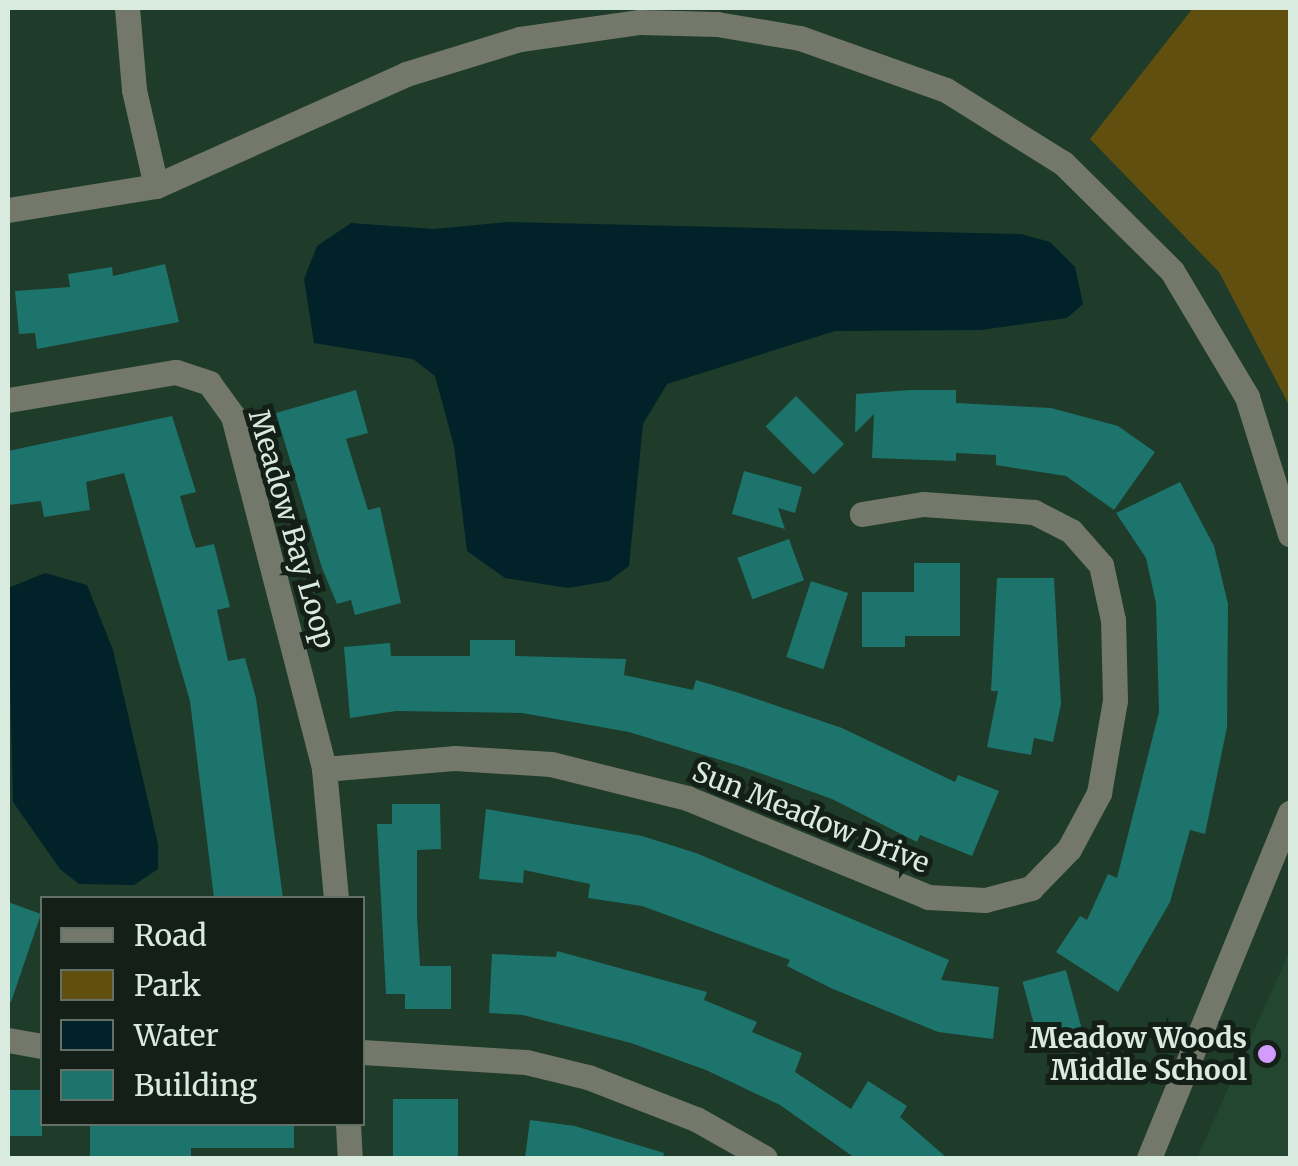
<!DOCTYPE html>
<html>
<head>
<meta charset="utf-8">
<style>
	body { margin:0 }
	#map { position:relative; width:1298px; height:1166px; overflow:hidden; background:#1e3c29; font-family:Merriweather,serif }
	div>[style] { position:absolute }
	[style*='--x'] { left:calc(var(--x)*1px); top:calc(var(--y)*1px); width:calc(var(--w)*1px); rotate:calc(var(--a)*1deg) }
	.built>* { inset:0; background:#22462f }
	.green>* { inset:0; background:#614f0f }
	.water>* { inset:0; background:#012229 }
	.building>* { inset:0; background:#1d746c; transform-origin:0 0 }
	.minor>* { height:25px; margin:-12.5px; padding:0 12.5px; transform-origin:12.5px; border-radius:12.5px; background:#73786a }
	.dots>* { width:28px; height:28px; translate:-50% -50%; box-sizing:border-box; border:5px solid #131f17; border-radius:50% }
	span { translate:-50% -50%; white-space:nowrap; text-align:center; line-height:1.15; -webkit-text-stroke:10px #131f17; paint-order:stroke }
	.street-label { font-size:28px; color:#d9eade }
	.poi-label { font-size:28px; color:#d9eade; font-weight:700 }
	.right { translate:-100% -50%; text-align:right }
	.frame { position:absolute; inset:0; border:10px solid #d9eade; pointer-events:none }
	.legend { position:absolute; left:40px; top:896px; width:325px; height:230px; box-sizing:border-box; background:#131f17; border:2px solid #627067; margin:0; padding:12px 18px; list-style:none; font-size:30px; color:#d9eade }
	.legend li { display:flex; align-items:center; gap:20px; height:50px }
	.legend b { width:50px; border:2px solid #627067 }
</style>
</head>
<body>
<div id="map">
	<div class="built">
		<div style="clip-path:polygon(1290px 950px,1290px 1158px,1197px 1158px)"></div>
	</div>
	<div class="green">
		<div style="clip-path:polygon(1193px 8px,1290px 8px,1290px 407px,1219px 272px,1090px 139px)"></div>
	</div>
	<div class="water">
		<div style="clip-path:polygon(508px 222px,1021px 234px,1050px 242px,1075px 267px,1083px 304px,1067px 318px,981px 330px,835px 331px,667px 384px,643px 424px,629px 566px,609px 581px,568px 588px,505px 578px,467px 551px,454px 446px,435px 376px,413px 359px,314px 343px,304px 279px,317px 246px,351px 223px,434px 229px)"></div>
		<div style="clip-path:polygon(45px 573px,87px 585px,113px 650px,158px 844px,158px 869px,134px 885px,79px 884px,60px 869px,13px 802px,8px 588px)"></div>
	</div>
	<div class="building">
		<div style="clip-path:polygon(165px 264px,179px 322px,37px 349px,35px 333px,19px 334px,15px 291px,70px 287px,68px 274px,112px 267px,113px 276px)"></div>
		<div style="clip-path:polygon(356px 390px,368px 433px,346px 439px,368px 510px,380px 507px,401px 603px,355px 615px,351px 600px,337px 604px,322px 568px,276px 413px)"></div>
		<div style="clip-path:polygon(910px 390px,956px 390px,956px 403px,1051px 408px,1118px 426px,1155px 452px,1114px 510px,1066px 476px,996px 465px,996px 455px,956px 453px,956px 461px,872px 458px,874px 414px,855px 433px,856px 394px)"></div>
		<div style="left:796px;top:396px;width:68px;height:43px;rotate:45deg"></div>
		<div style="clip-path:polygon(172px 416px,196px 492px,180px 496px,191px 534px,196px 548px,214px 544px,230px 607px,217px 610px,228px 661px,245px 658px,256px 698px,283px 898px,214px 898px,190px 701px,124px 473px,86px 482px,90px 510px,44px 517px,41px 501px,8px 505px,8px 451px)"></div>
		<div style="clip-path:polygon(744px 471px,802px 487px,795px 513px,778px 508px,785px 529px,732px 514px)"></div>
		<div style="clip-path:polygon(1180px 482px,1214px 546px,1228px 604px,1227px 727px,1205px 834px,1190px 830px,1170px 902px,1118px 992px,1056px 952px,1080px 916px,1087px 920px,1108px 874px,1117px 878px,1159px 712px,1156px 603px,1146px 558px,1116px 513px)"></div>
		<div style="left:789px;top:539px;width:44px;height:55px;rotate:70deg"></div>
		<div style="clip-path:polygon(914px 563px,960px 563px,960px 636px,905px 636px,905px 647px,862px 647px,862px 592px,914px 592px)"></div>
		<div style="clip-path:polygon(997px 578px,1054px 578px,1061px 704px,1053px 742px,1034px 738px,1031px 755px,987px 747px,998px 691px,991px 691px)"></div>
		<div style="left:811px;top:581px;width:39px;height:80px;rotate:18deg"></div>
		<div style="clip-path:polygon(470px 640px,515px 640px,515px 656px,626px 659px,624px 675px,693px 690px,696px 680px,739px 693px,842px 728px,955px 782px,958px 775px,999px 791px,972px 856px,920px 835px,917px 842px,832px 799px,743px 767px,629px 732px,522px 713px,396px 711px,350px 718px,344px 647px,390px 643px,391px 656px,470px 656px)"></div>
		<div style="clip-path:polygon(392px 804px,440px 804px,441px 849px,417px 850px,417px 917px,420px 966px,451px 966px,451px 1009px,405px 1009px,405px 994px,386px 994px,377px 824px,392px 824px)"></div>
		<div style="clip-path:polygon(486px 809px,642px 836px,696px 853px,949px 960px,941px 980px,999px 987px,993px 1039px,938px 1032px,833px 989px,787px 966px,790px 960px,642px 906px,588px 898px,590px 884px,524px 870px,523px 883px,479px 879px)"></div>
		<div style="clip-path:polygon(8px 902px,41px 914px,11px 1002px,8px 1002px)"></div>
		<div style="clip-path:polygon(557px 951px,707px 992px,704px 1000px,757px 1022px,752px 1032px,802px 1053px,795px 1072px,851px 1109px,868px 1081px,907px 1106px,900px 1117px,947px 1158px,855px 1158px,780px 1105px,706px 1070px,631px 1043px,523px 1015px,489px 1013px,492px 954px,556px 957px)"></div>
		<div style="left:1066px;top:970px;width:61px;height:45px;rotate:75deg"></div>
		<div style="left:8px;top:1090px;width:34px;height:46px"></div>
		<div style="left:393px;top:1099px;width:65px;height:59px"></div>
		<div style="clip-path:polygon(530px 1120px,575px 1126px,664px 1153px,663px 1158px,525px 1158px)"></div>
		<div style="clip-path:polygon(90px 1124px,294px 1124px,294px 1148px,191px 1148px,191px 1158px,90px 1158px)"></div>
	</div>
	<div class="minor">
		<div style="--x:127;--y:8;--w:82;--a:85.1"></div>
		<div style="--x:134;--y:90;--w:98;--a:77.1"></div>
		<div style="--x:8;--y:210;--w:150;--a:-9.2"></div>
		<div style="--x:156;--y:186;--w:274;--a:-24.1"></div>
		<div style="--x:406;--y:74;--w:119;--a:-17.1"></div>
		<div style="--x:520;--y:39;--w:121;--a:-8.1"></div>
		<div style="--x:640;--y:22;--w:77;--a:1.5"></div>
		<div style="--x:717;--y:24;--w:84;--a:9.6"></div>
		<div style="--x:800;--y:38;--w:155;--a:19.6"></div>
		<div style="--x:946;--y:90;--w:138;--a:32"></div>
		<div style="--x:1063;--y:163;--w:153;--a:44.7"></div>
		<div style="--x:1172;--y:271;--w:147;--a:59.2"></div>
		<div style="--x:1247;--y:397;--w:144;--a:72.6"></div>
		<div style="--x:8;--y:400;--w:170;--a:-9.5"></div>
		<div style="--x:176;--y:372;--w:35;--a:18"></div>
		<div style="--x:209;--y:383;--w:41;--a:54"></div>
		<div style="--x:233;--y:416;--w:365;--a:75.5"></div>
		<div style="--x:324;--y:769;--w:130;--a:84.7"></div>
		<div style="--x:324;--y:769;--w:130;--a:-4.8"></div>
		<div style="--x:454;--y:758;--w:97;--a:3.5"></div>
		<div style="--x:551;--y:764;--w:140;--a:14"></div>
		<div style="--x:687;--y:798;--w:261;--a:22.3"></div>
		<div style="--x:928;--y:897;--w:57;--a:3"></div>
		<div style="--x:985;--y:900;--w:48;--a:-14.6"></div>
		<div style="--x:1031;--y:888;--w:54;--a:-45.7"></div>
		<div style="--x:1069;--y:849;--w:64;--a:-61.8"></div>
		<div style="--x:1099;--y:793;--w:94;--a:-80.2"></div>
		<div style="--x:1115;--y:700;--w:80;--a:-91.4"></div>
		<div style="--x:1113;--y:620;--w:56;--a:-102.3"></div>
		<div style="--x:1101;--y:565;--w:45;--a:-131.4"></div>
		<div style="--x:1071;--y:531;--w:42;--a:-152.8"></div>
		<div style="--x:1034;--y:512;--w:111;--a:-175.9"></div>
		<div style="--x:923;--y:504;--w:62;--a:170.7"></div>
		<div style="--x:8;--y:1040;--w:35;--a:10"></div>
		<div style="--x:362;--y:1052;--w:164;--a:3.5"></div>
		<div style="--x:526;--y:1062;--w:64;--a:13.6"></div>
		<div style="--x:588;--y:1077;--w:116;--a:21.3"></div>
		<div style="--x:696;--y:1119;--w:79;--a:29.5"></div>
		<div style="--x:348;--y:1124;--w:34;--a:87"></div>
		<div style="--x:1149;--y:1158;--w:373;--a:-67.8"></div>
	</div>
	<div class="dots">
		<div style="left:1267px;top:1054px;background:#d39cfc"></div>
	</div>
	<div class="street-label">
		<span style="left:292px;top:529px;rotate:74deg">Meadow Bay Loop</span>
		<span style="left:811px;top:817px;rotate:22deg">Sun Meadow Drive</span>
	</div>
	<div class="poi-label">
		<span class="right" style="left:1247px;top:1054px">Meadow Woods<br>Middle School</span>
	</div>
	<div class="frame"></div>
	<ul class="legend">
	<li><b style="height:12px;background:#73786a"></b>Road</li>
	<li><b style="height:28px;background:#614f0f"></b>Park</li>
	<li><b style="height:28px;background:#012229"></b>Water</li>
	<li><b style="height:28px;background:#1d746c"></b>Building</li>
	</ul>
</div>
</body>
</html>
